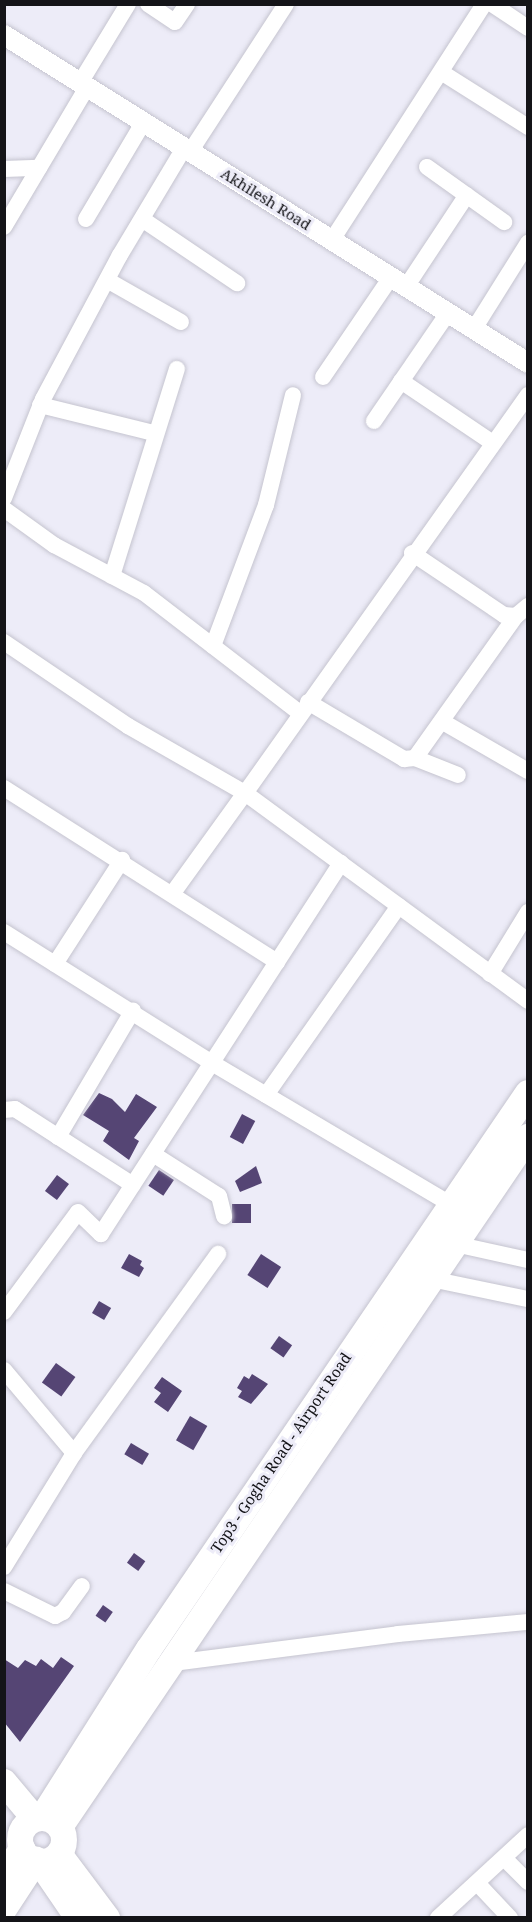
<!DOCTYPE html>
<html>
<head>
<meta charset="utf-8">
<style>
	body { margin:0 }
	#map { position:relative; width:532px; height:1922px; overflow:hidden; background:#edecf8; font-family:"Noto Serif",serif }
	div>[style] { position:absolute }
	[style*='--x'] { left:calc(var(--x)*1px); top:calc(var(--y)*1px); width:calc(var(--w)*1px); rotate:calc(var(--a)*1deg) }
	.building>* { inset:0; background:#554574; transform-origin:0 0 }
	.roads { filter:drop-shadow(0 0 2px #c5c4cf) drop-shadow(0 0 2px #c5c4cf) }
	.minor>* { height:16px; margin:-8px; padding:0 8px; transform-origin:8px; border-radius:8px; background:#fff }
	.tertiary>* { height:20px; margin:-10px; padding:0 10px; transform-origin:10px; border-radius:10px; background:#fff }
	.primary>* { height:26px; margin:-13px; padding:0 13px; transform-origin:13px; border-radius:13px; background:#fff }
	.primary>.ring { margin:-13px; padding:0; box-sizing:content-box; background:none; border:26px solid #fff; border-radius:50% }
	span { translate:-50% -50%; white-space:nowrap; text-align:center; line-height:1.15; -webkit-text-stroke:6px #edecf8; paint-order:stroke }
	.street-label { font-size:15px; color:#141418 }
	.frame { position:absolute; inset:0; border:6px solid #141418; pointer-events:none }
</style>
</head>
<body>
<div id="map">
	<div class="building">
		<div style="clip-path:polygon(99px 1093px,112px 1099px,125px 1112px,136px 1094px,157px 1107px,134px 1138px,139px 1141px,129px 1160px,103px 1141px,109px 1131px,83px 1115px)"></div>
		<div style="left:242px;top:1114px;width:15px;height:26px;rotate:28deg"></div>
		<div style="clip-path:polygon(256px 1166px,262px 1183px,240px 1192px,235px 1181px)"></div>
		<div style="left:159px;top:1170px;width:18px;height:19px;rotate:34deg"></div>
		<div style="left:57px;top:1175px;width:15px;height:20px;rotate:37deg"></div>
		<div style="left:232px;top:1204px;width:19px;height:19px"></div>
		<div style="clip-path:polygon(129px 1254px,142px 1261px,140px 1265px,144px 1268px,139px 1277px,121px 1268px)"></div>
		<div style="left:261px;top:1254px;width:24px;height:25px;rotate:33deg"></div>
		<div style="left:99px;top:1301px;width:14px;height:14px;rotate:30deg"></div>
		<div style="left:279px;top:1336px;width:16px;height:15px;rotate:35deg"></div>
		<div style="left:56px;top:1363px;width:24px;height:24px;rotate:36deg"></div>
		<div style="clip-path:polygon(252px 1374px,268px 1384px,251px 1404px,238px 1397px,242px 1391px,237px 1388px,244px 1376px,249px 1379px)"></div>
		<div style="clip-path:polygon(162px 1377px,182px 1391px,168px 1412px,154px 1402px,161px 1393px,154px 1388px)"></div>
		<div style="left:190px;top:1416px;width:20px;height:28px;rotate:30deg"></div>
		<div style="left:131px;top:1443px;width:21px;height:13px;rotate:31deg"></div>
		<div style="left:134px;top:1553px;width:14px;height:12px;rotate:36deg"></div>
		<div style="left:103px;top:1605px;width:12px;height:13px;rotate:35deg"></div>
		<div style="clip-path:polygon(61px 1657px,74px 1666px,20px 1742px,4px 1722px,4px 1659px,18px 1668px,25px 1660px,36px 1666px,41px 1659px,53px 1668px)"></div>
	</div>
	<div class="roads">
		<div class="minor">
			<div style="--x:148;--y:4;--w:32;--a:34"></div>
			<div style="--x:175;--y:22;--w:22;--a:-56"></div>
			<div style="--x:492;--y:4;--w:43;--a:33.7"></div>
			<div style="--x:441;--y:72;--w:103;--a:32.3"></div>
			<div style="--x:80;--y:83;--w:92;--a:-58.7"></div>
			<div style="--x:190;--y:152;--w:176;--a:-57"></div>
			<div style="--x:427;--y:167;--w:95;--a:35.5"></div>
			<div style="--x:4;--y:169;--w:35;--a:-2"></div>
			<div style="--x:86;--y:219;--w:112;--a:-59.3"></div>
			<div style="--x:142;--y:219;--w:115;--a:34"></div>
			<div style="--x:4;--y:227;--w:163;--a:-59.3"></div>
			<div style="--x:332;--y:240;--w:281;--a:-57.2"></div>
			<div style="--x:107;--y:280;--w:85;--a:29.6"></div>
			<div style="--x:406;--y:287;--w:110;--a:-56.5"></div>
			<div style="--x:474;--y:329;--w:102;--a:-57.9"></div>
			<div style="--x:323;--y:377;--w:121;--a:-55.8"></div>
			<div style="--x:401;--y:381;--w:111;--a:34"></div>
			<div style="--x:528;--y:395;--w:488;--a:125.4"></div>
			<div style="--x:245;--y:793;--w:351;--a:36.3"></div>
			<div style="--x:40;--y:405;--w:117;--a:13.8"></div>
			<div style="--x:374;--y:421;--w:131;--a:-55.6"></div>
			<div style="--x:4;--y:498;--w:106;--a:-68.5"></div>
			<div style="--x:43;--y:399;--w:163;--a:-61.9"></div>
			<div style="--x:120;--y:255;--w:125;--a:-59.1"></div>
			<div style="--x:4;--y:509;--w:62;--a:35.8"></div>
			<div style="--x:54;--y:545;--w:102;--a:28.1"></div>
			<div style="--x:144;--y:593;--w:197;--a:37.6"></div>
			<div style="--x:412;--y:553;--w:111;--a:34"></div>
			<div style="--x:504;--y:615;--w:12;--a:5"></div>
			<div style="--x:516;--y:616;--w:16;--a:-40"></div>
			<div style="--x:112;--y:576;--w:217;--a:-72.6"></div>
			<div style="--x:4;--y:642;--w:150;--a:34.1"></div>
			<div style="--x:128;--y:726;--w:135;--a:29.8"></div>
			<div style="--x:245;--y:793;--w:123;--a:125.8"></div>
			<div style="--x:213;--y:646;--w:151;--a:-69.4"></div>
			<div style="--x:266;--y:505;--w:113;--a:-76.2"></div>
			<div style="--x:308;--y:702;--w:112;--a:30.7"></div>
			<div style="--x:404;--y:759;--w:11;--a:-5"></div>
			<div style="--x:415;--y:758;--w:174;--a:-54.6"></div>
			<div style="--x:443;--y:722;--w:98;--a:30"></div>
			<div style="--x:415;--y:758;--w:46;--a:21.6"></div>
			<div style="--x:4;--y:788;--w:324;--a:32.5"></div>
			<div style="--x:4;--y:932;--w:246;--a:32.2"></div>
			<div style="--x:212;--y:1063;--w:279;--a:30.6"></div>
			<div style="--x:55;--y:964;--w:124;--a:-57.2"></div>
			<div style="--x:490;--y:974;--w:73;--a:-58.5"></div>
			<div style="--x:266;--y:1095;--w:231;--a:-54.9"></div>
			<div style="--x:4;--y:1110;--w:11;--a:-5"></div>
			<div style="--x:15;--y:1109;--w:140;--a:32.8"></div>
			<div style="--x:58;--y:1137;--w:147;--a:-59.4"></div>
			<div style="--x:153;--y:1154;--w:78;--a:32.5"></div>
			<div style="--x:219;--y:1196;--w:21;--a:76"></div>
			<div style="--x:455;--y:1244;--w:75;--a:12.4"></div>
			<div style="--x:431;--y:1279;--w:99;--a:11.7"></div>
			<div style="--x:4;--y:1312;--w:124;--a:-53.5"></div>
			<div style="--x:78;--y:1212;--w:32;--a:44"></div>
			<div style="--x:101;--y:1234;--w:442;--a:-57.1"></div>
			<div style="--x:4;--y:1370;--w:109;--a:49.9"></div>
			<div style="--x:4;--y:1567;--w:134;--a:-58.4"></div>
			<div style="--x:74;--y:1453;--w:246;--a:-54.1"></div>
			<div style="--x:4;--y:1591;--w:57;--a:26.1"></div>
			<div style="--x:55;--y:1616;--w:9;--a:-27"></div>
			<div style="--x:63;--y:1612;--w:32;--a:-54"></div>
			<div style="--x:165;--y:1664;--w:235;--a:-7.3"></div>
			<div style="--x:398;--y:1634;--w:131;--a:-5.3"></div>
			<div style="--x:504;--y:1858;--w:34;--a:45"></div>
			<div style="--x:478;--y:1884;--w:47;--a:46.7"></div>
			<div style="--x:438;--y:1918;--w:122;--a:-42.7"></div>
		</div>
		<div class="tertiary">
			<div style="--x:4;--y:35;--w:618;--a:32.04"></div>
		</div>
		<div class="primary">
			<div style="--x:4;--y:1782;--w:48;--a:50"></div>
			<div style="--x:42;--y:1818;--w:200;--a:-57.7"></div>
			<div style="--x:149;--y:1649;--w:673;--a:-55.72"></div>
			<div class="ring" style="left:20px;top:1818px;width:18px;height:18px"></div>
			<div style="--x:60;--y:1827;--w:834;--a:-55.85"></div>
			<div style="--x:59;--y:1854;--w:80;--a:53.1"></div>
			<div style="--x:39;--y:1861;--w:69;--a:55.6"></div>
			<div style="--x:4;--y:1875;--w:32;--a:-55"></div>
			<div style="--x:4;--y:1909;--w:59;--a:-56.9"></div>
		</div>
	</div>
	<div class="street-label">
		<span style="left:266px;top:199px;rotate:32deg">Akhilesh Road</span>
		<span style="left:281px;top:1453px;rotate:-56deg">Top3 - Gogha Road - Airport Road</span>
	</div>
	<div class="frame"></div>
</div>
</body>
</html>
